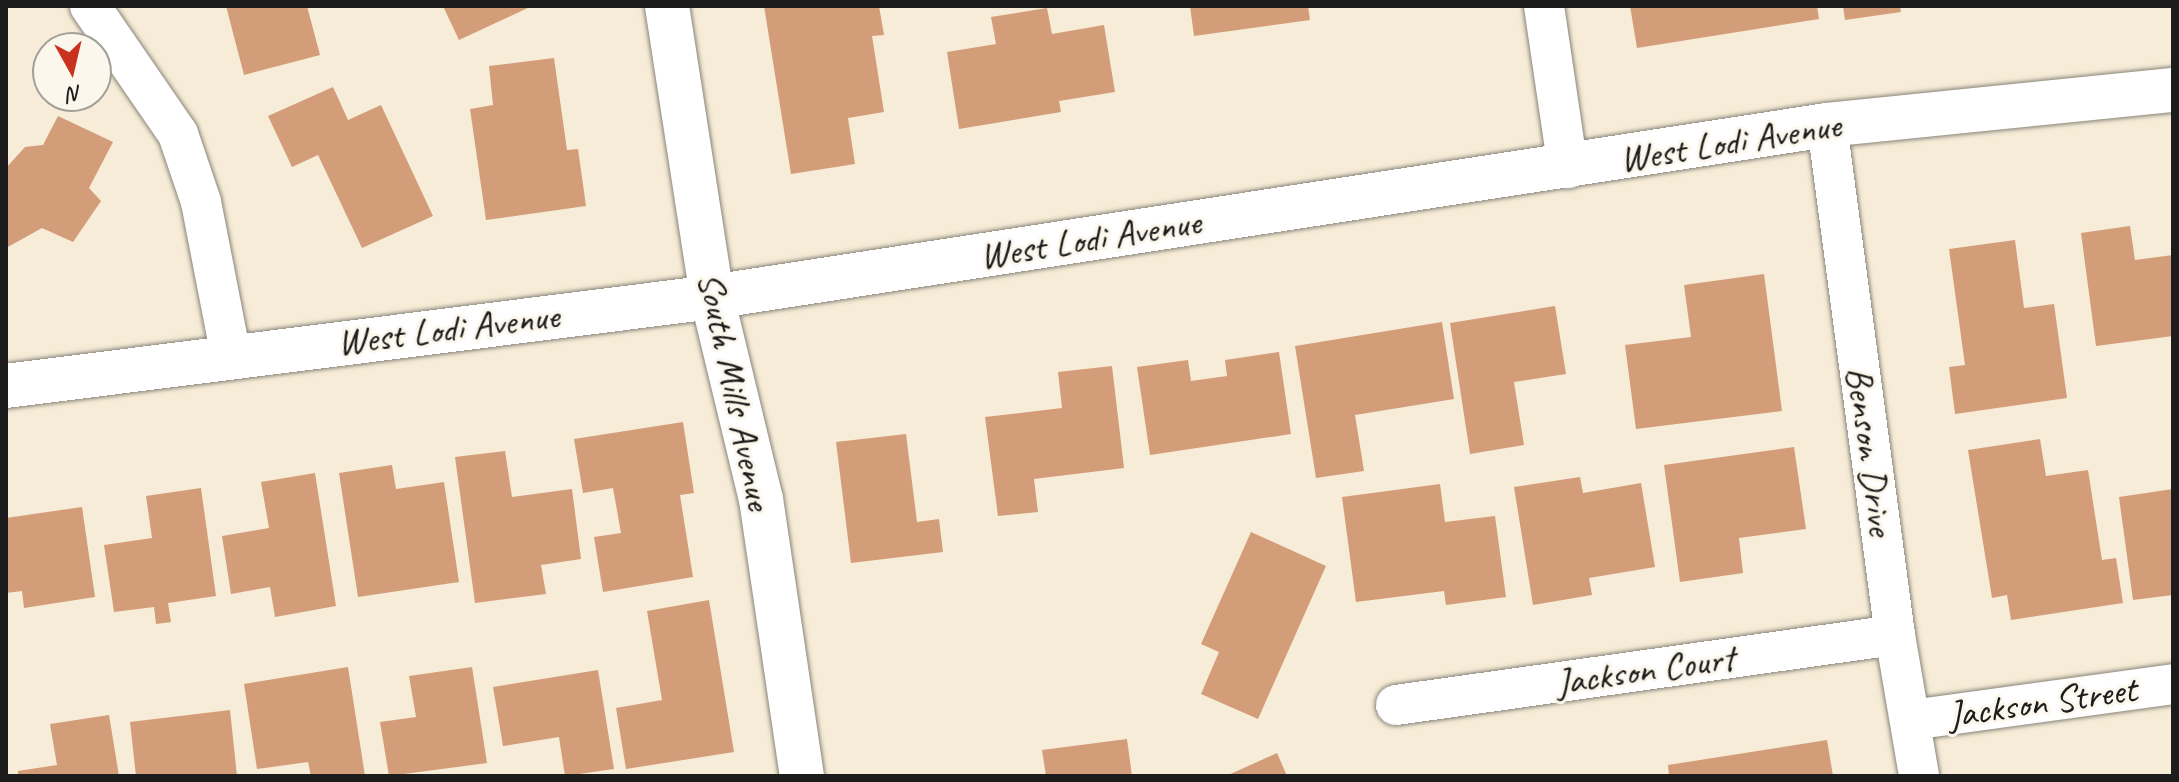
<!DOCTYPE html>
<html>
<head>
<meta charset="utf-8">
<style>
	body { margin:0 }
	#map { position:relative; width:2179px; height:782px; overflow:hidden; background:#f6ecd7; font-family:Caveat,sans-serif }
	div>[style] { position:absolute }
	[style*='--x'] { left:calc(var(--x)*1px); top:calc(var(--y)*1px); width:calc(var(--w)*1px); rotate:calc(var(--a)*1deg) }
	.building>* { inset:0; background:#d49d79 }
	.roads { filter:drop-shadow(0 0 2px #89847a) drop-shadow(0 0 2px #89847a) }
	.minor>* { height:40px; margin:-20px; padding:0 20px; transform-origin:20px; border-radius:20px; background:#fff }
	.tertiary>* { height:44px; margin:-22px; padding:0 22px; transform-origin:22px; border-radius:22px; background:#fff }
	.secondary>* { height:44px; margin:-22px; padding:0 22px; transform-origin:22px; border-radius:22px; background:#fff }
	span { translate:-50% -50%; white-space:nowrap; text-align:center; line-height:1.15; -webkit-text-stroke:6px #fbf7ec; paint-order:stroke }
	.street-label { font-size:38px; color:#1c1c1c }
	.frame { position:absolute; inset:0; border:8px solid #1c1c1c; pointer-events:none }
	.north { position:absolute; left:32px; top:32px; width:80px; height:80px; box-sizing:border-box; background:#fbf7ec; border:2px solid #a29f99; border-radius:50%; rotate:172deg; font-size:22px; font-weight:700; line-height:32px; text-align:center; color:#1c1c1c }
	.north::after { content:''; display:block; margin:auto; width:28px; height:36px; background:#c8321e; clip-path:polygon(50% 0,100% 100%,50% 72%,0 100%) }
</style>
</head>
<body>
<div id="map">
	<div class="building">
		<div style="clip-path:polygon(226px 6px,307px 6px,320px 55px,244px 75px)"></div>
		<div style="clip-path:polygon(443px 6px,532px 6px,459px 40px)"></div>
		<div style="clip-path:polygon(764px 6px,879px 6px,884px 35px,872px 36px,884px 112px,848px 118px,855px 164px,791px 174px)"></div>
		<div style="clip-path:polygon(1190px 6px,1308px 6px,1310px 20px,1194px 36px)"></div>
		<div style="clip-path:polygon(1630px 6px,1817px 6px,1819px 19px,1637px 48px)"></div>
		<div style="clip-path:polygon(1843px 6px,1900px 6px,1901px 12px,1845px 20px)"></div>
		<div style="clip-path:polygon(1047px 8px,1052px 34px,1104px 25px,1115px 92px,1059px 101px,1061px 112px,959px 129px,947px 52px,996px 44px,991px 17px)"></div>
		<div style="clip-path:polygon(554px 58px,567px 150px,578px 149px,586px 206px,486px 220px,470px 109px,493px 105px,489px 66px)"></div>
		<div style="clip-path:polygon(333px 87px,348px 120px,381px 105px,433px 216px,362px 248px,318px 155px,292px 167px,268px 116px)"></div>
		<div style="clip-path:polygon(58px 116px,113px 142px,89px 188px,101px 201px,73px 242px,42px 228px,6px 248px,6px 168px,25px 147px,43px 145px)"></div>
		<div style="clip-path:polygon(2130px 226px,2135px 260px,2173px 255px,2173px 336px,2096px 346px,2081px 233px)"></div>
		<div style="clip-path:polygon(2015px 240px,2024px 308px,2054px 304px,2067px 398px,1955px 414px,1949px 367px,1965px 365px,1949px 249px)"></div>
		<div style="clip-path:polygon(1764px 274px,1782px 411px,1636px 429px,1625px 345px,1691px 337px,1684px 285px)"></div>
		<div style="clip-path:polygon(1555px 306px,1566px 374px,1514px 382px,1524px 445px,1470px 454px,1450px 323px)"></div>
		<div style="clip-path:polygon(1442px 322px,1454px 399px,1355px 415px,1364px 471px,1316px 478px,1295px 346px)"></div>
		<div style="clip-path:polygon(1279px 352px,1291px 434px,1150px 455px,1137px 367px,1188px 360px,1191px 381px,1227px 376px,1225px 360px)"></div>
		<div style="clip-path:polygon(1112px 366px,1124px 468px,1034px 479px,1038px 512px,998px 516px,985px 417px,1062px 408px,1058px 372px)"></div>
		<div style="clip-path:polygon(683px 422px,694px 493px,680px 495px,693px 577px,603px 592px,594px 537px,621px 533px,613px 488px,583px 493px,574px 439px)"></div>
		<div style="clip-path:polygon(906px 434px,917px 522px,939px 519px,943px 552px,851px 563px,836px 442px)"></div>
		<div style="clip-path:polygon(2040px 439px,2046px 476px,2088px 470px,2102px 560px,2116px 558px,2123px 603px,2011px 620px,2007px 595px,1992px 598px,1968px 450px)"></div>
		<div style="clip-path:polygon(1794px 447px,1806px 529px,1739px 538px,1743px 573px,1680px 582px,1664px 465px)"></div>
		<div style="clip-path:polygon(505px 451px,512px 497px,572px 489px,581px 559px,541px 565px,546px 594px,475px 603px,455px 457px)"></div>
		<div style="clip-path:polygon(392px 465px,396px 489px,444px 482px,459px 582px,358px 597px,339px 473px)"></div>
		<div style="clip-path:polygon(315px 473px,336px 606px,275px 617px,270px 587px,231px 594px,222px 536px,269px 528px,261px 482px)"></div>
		<div style="clip-path:polygon(1580px 477px,1583px 493px,1641px 483px,1655px 567px,1589px 578px,1592px 595px,1533px 605px,1514px 487px)"></div>
		<div style="clip-path:polygon(1440px 484px,1445px 522px,1495px 516px,1506px 597px,1446px 605px,1444px 591px,1356px 602px,1342px 497px)"></div>
		<div style="clip-path:polygon(201px 488px,216px 596px,168px 603px,171px 622px,156px 624px,154px 607px,114px 612px,104px 545px,152px 538px,146px 496px)"></div>
		<div style="clip-path:polygon(2173px 489px,2173px 595px,2133px 600px,2119px 497px)"></div>
		<div style="clip-path:polygon(82px 507px,95px 597px,24px 608px,22px 591px,6px 593px,6px 518px)"></div>
		<div style="clip-path:polygon(1251px 532px,1326px 566px,1258px 719px,1201px 694px,1219px 652px,1201px 644px)"></div>
		<div style="clip-path:polygon(709px 600px,734px 752px,626px 769px,616px 708px,662px 700px,647px 611px)"></div>
		<div style="clip-path:polygon(348px 667px,365px 776px,311px 776px,308px 762px,257px 769px,244px 684px)"></div>
		<div style="clip-path:polygon(472px 667px,487px 763px,389px 776px,380px 722px,416px 717px,409px 676px)"></div>
		<div style="clip-path:polygon(598px 670px,614px 769px,565px 776px,559px 737px,503px 746px,493px 687px)"></div>
		<div style="clip-path:polygon(230px 710px,237px 776px,136px 776px,130px 722px)"></div>
		<div style="clip-path:polygon(109px 715px,119px 776px,18px 776px,18px 771px,57px 765px,50px 724px)"></div>
		<div style="clip-path:polygon(1127px 739px,1132px 776px,1046px 776px,1042px 750px)"></div>
		<div style="clip-path:polygon(1827px 740px,1833px 776px,1669px 776px,1668px 765px)"></div>
		<div style="clip-path:polygon(1277px 753px,1287px 776px,1226px 776px)"></div>
	</div>
	<div class="roads">
		<div class="minor">
			<div style="--x:90;--y:6;--w:155;--a:55.5"></div>
			<div style="--x:178;--y:134;--w:72;--a:71.3"></div>
			<div style="--x:201;--y:202;--w:157;--a:79"></div>
			<div style="--x:1544;--y:6;--w:164;--a:81.6"></div>
			<div style="--x:1827;--y:125;--w:515;--a:82.41"></div>
			<div style="--x:1895;--y:635;--w:143;--a:80.3"></div>
			<div style="--x:1396;--y:705;--w:504;--a:-7.99"></div>
			<div style="--x:1911;--y:720;--w:264;--a:-7.8"></div>
		</div>
		<div class="tertiary">
			<div style="--x:667;--y:6;--w:294;--a:81.2"></div>
			<div style="--x:712;--y:297;--w:208;--a:76.4"></div>
			<div style="--x:761;--y:499;--w:280;--a:81.6"></div>
		</div>
		<div class="secondary">
			<div style="--x:6;--y:386;--w:712;--a:-7.18"></div>
			<div style="--x:712;--y:297;--w:1128;--a:-8.77"></div>
			<div style="--x:1827;--y:125;--w:348;--a:-5.8"></div>
		</div>
	</div>
	<div class="street-label">
		<span style="left:1730px;top:142px;rotate:-9deg">West Lodi Avenue</span>
		<span style="left:1090px;top:239px;rotate:-9deg">West Lodi Avenue</span>
		<span style="left:448px;top:329px;rotate:-7deg">West Lodi Avenue</span>
		<span style="left:735px;top:391px;rotate:78deg">South Mills Avenue</span>
		<span style="left:1870px;top:451px;rotate:82deg">Benson Drive</span>
		<span style="left:1645px;top:670px;rotate:-8deg">Jackson Court</span>
		<span style="left:2042px;top:702px;rotate:-8deg">Jackson Street</span>
	</div>
	<div class="frame"></div>
	<div class="north">N</div>
</div>
</body>
</html>
